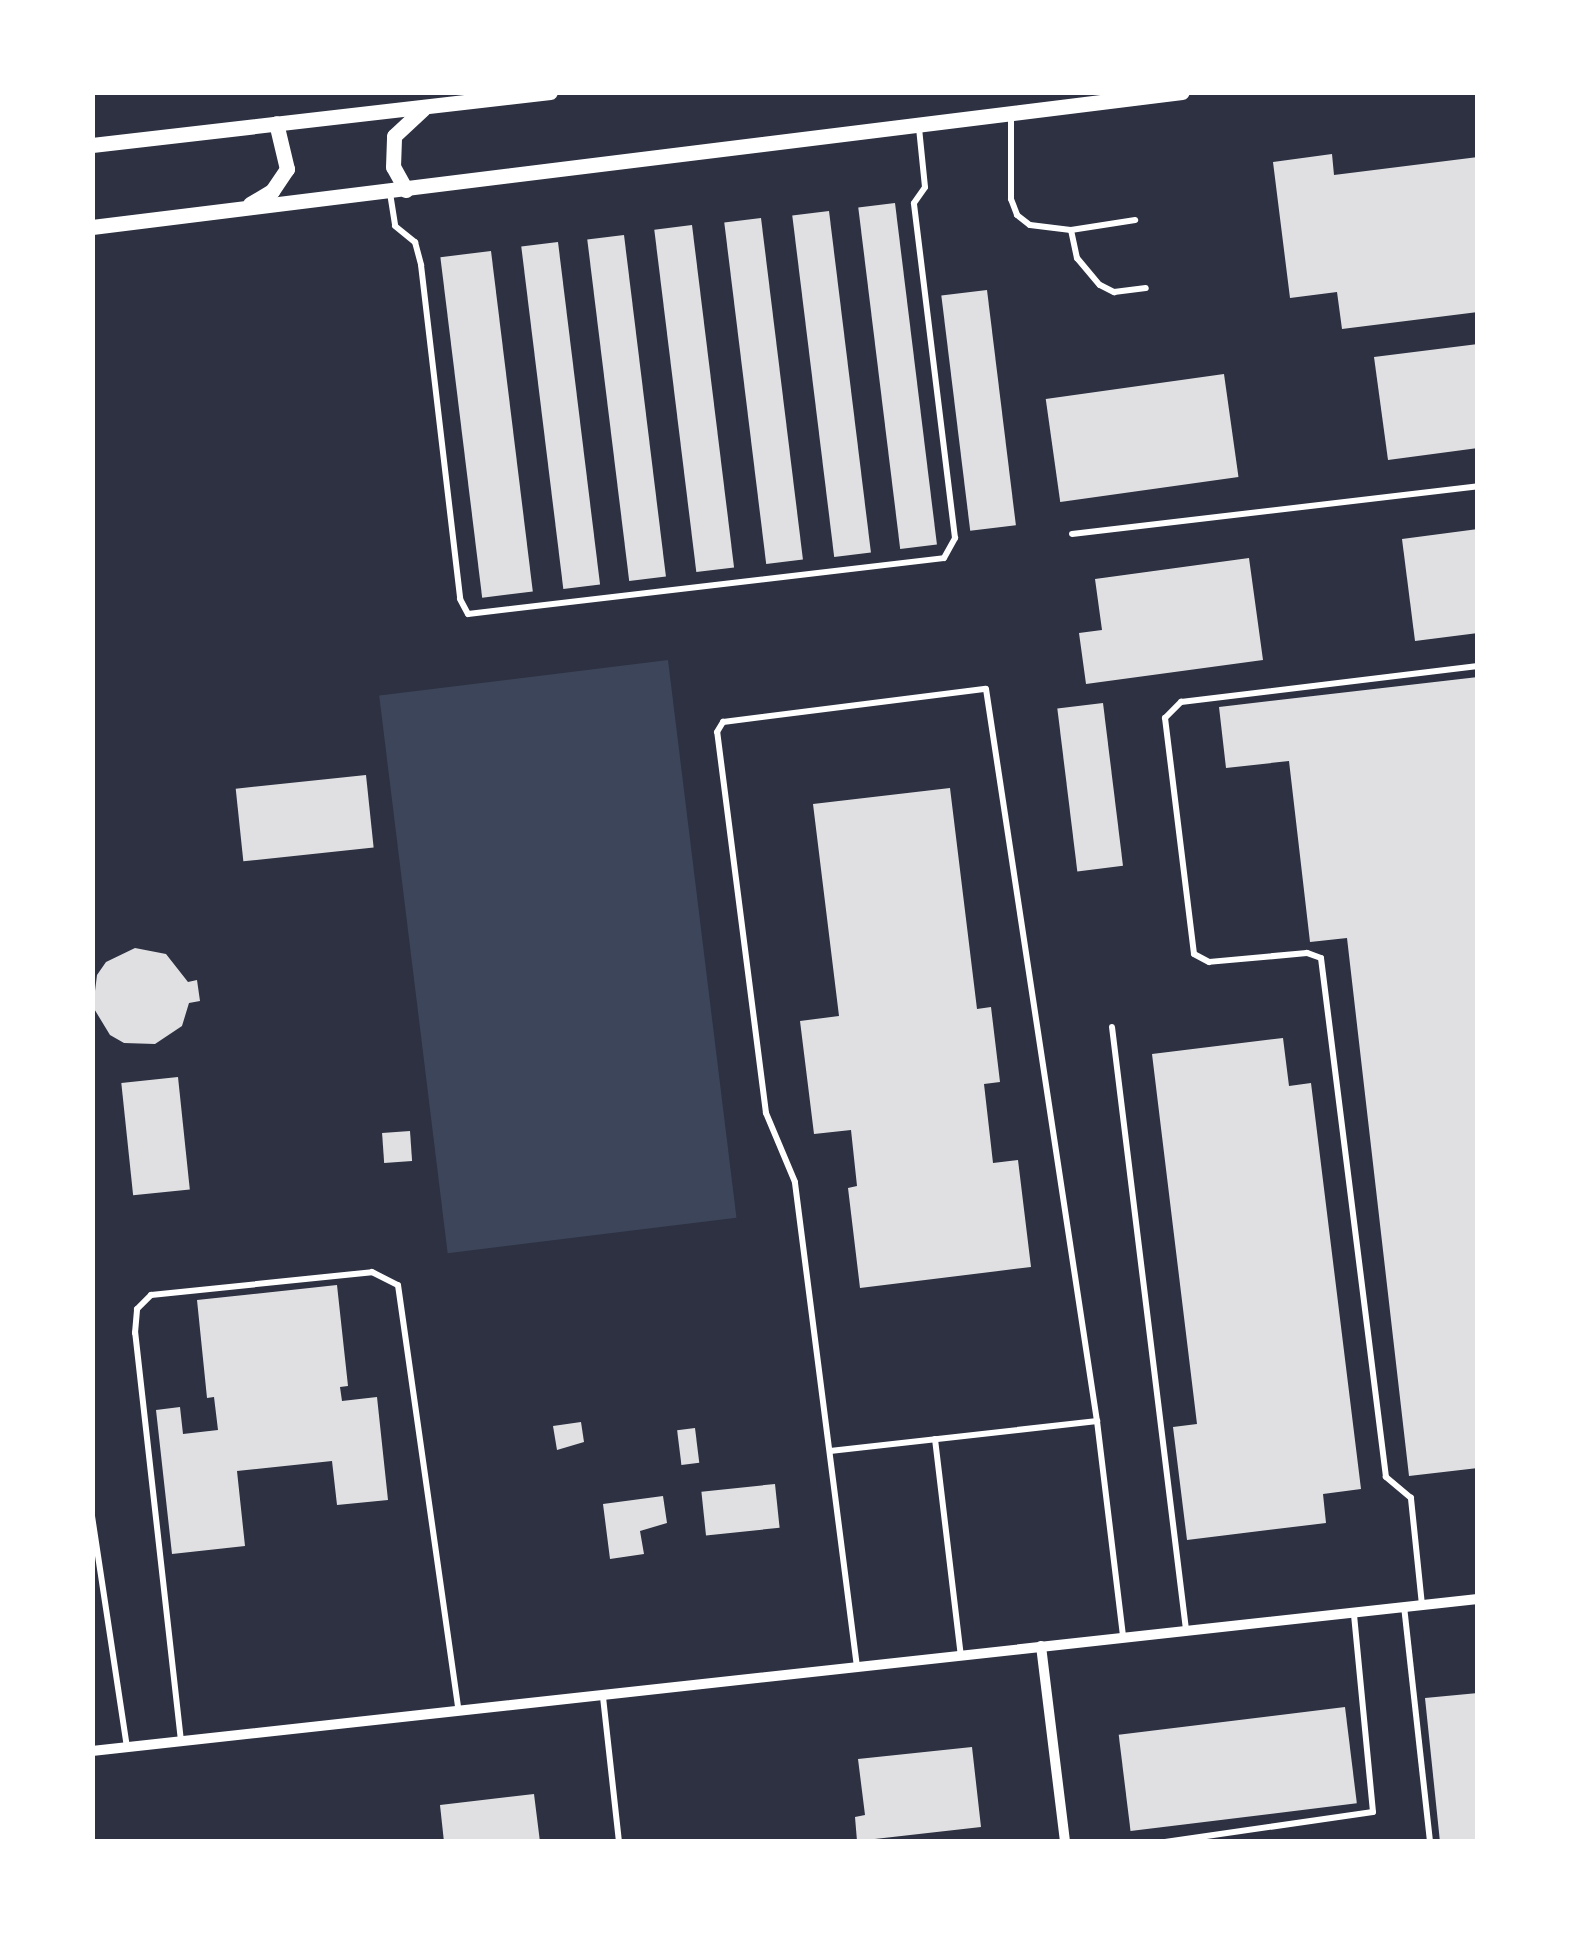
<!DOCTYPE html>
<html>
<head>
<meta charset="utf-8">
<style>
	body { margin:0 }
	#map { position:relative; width:1570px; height:1934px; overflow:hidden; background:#2d3142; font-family:Montserrat,sans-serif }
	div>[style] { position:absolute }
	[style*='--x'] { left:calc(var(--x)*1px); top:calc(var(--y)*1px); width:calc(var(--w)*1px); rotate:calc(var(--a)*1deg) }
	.green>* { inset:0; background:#3c4559; transform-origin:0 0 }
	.building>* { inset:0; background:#e0e0e3; transform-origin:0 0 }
	.service>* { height:6px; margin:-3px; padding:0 3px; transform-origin:3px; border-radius:3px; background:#fff }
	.minor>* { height:10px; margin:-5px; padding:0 5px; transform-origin:5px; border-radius:5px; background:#fff }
	.tertiary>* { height:15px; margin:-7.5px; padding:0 7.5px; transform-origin:7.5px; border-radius:7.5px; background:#fff }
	span { translate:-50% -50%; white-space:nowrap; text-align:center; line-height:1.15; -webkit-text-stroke:10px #fff; paint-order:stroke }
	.frame { position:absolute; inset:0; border:95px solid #fff; pointer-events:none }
</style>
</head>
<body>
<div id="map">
	<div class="green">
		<div style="left:668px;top:660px;width:562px;height:291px;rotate:83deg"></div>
	</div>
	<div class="building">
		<div style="clip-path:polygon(1332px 154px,1334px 175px,1478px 157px,1478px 312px,1342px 329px,1337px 292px,1290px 298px,1273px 162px)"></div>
		<div style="left:895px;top:203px;width:344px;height:37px;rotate:83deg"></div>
		<div style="left:829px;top:211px;width:344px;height:37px;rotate:83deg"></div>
		<div style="left:761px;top:218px;width:344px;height:37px;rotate:83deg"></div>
		<div style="left:692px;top:225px;width:345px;height:38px;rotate:83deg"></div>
		<div style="left:624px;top:235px;width:344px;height:37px;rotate:83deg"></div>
		<div style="left:558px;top:242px;width:345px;height:37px;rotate:83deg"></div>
		<div style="left:491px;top:251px;width:343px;height:51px;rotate:83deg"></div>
		<div style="left:987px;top:290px;width:237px;height:46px;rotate:83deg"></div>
		<div style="clip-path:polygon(1478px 344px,1478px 448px,1388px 460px,1374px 357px)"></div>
		<div style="left:1224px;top:374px;width:104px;height:180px;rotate:82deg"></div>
		<div style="clip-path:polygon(1478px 529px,1478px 633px,1415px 641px,1402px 539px)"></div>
		<div style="clip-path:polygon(1249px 558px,1263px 660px,1086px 684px,1079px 633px,1102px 630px,1095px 579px)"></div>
		<div style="clip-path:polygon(1478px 677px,1478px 1468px,1409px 1476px,1347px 938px,1310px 942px,1289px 761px,1226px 768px,1219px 707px)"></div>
		<div style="left:1103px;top:703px;width:164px;height:46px;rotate:83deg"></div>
		<div style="left:366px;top:775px;width:73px;height:131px;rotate:84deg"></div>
		<div style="clip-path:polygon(950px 788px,977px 1009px,991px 1007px,1000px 1082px,984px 1084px,993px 1163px,1018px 1160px,1031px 1267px,860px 1288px,848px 1188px,857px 1186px,851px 1130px,814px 1134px,800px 1021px,839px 1016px,813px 804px)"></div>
		<div style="clip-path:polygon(135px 948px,166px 954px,188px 982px,197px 980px,200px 1001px,189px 1003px,182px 1026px,155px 1044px,124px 1043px,110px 1035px,93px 1007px,97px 975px,106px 962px)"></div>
		<div style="clip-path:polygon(1283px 1038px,1289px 1086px,1311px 1083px,1361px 1489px,1323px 1494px,1326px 1523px,1187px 1540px,1173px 1427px,1197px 1424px,1152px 1054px)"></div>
		<div style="left:178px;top:1077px;width:113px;height:57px;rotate:84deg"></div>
		<div style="left:410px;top:1131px;width:30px;height:28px;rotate:86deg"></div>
		<div style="clip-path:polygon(337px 1285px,348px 1386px,340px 1387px,342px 1401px,377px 1397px,388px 1500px,337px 1505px,332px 1461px,237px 1471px,245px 1546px,172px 1554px,156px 1410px,180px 1407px,183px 1434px,218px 1430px,214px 1397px,207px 1398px,197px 1300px)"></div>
		<div style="clip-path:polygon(581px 1422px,584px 1442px,557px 1450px,553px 1426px)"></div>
		<div style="left:695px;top:1428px;width:35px;height:18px;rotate:83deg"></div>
		<div style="left:775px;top:1484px;width:44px;height:74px;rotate:84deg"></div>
		<div style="clip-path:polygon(663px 1496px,667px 1523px,640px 1531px,644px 1554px,610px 1559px,603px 1504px)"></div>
		<div style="clip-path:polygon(1478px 1693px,1478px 1842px,1440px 1842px,1425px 1698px)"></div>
		<div style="left:1345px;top:1707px;width:97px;height:228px;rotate:83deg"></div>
		<div style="clip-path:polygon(972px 1747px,981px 1827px,857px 1841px,855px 1817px,865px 1815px,858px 1759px)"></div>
		<div style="clip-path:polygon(534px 1794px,540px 1842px,444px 1842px,440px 1805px)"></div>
	</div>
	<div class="service">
		<div style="--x:1011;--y:116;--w:83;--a:90"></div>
		<div style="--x:1011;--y:199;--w:17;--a:69"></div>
		<div style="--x:1017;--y:215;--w:16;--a:38"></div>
		<div style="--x:1030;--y:225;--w:41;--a:7"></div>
		<div style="--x:1071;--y:230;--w:29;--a:78"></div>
		<div style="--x:1077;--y:258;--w:35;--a:50"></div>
		<div style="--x:1100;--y:285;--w:16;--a:27"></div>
		<div style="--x:1114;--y:292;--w:32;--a:-7"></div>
		<div style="--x:390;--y:193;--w:33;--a:81"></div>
		<div style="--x:395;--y:226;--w:26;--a:39"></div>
		<div style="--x:415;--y:242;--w:24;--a:75"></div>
		<div style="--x:421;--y:265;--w:336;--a:83.3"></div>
		<div style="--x:460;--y:599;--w:17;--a:62"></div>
		<div style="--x:468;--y:614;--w:479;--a:-6.7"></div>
		<div style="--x:944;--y:558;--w:23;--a:-61"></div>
		<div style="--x:955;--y:538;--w:337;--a:-97"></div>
		<div style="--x:914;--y:203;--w:19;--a:-55"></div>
		<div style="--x:925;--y:187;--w:59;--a:-95.8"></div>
		<div style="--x:1071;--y:230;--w:65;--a:-8.9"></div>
		<div style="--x:1072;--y:534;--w:409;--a:-6.7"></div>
		<div style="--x:1112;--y:1027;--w:608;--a:83"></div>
		<div style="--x:935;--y:1439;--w:219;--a:83.2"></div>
		<div style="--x:830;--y:1451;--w:269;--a:-6.4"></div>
		<div style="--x:1097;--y:1421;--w:218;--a:83.1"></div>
		<div style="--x:92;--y:1516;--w:234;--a:81.4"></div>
		<div style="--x:1422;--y:1605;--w:108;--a:-95.9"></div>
		<div style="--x:1411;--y:1498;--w:33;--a:-140"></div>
		<div style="--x:1386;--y:1477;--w:523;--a:-97.14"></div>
		<div style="--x:1321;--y:958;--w:15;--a:-160"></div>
		<div style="--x:1307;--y:953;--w:98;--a:174.8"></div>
		<div style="--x:1209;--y:962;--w:17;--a:-152"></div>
		<div style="--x:1194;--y:954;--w:238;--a:-97"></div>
		<div style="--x:1165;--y:718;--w:23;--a:-45"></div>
		<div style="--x:1181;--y:702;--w:299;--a:-6.9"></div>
		<div style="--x:1404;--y:1606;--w:237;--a:83.7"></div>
		<div style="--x:857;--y:1667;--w:489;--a:-97.3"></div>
		<div style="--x:795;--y:1182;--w:75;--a:-112.8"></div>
		<div style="--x:766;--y:1113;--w:384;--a:-97.3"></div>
		<div style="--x:717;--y:732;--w:12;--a:-59"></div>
		<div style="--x:723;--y:722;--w:265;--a:-7.2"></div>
		<div style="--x:986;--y:689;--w:740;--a:81.38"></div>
		<div style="--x:603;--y:1697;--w:146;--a:83.7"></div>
		<div style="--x:181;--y:1741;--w:411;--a:-96.4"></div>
		<div style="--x:135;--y:1333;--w:24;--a:-85"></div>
		<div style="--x:137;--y:1309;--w:20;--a:-45"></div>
		<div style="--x:151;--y:1295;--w:222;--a:-5.9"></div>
		<div style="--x:372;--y:1272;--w:29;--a:27"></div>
		<div style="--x:398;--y:1285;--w:431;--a:81.9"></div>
		<div style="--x:1165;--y:1842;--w:210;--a:-8.2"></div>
		<div style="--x:1373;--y:1812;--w:200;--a:-95.5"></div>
	</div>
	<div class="minor">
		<div style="--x:1041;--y:1646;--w:197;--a:83"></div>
		<div style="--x:92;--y:1751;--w:1394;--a:-6.26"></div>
	</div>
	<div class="tertiary">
		<div style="--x:92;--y:145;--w:461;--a:-6.6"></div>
		<div style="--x:406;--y:190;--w:26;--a:-119"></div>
		<div style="--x:393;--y:167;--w:31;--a:-88"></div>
		<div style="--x:394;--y:136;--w:40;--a:-43"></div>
		<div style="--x:250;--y:204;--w:26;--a:-31"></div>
		<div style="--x:272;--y:191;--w:27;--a:-56"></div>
		<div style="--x:287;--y:169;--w:47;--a:-103.4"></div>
		<div style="--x:92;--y:227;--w:1098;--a:-7.06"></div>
	</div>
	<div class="frame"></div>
</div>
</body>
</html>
